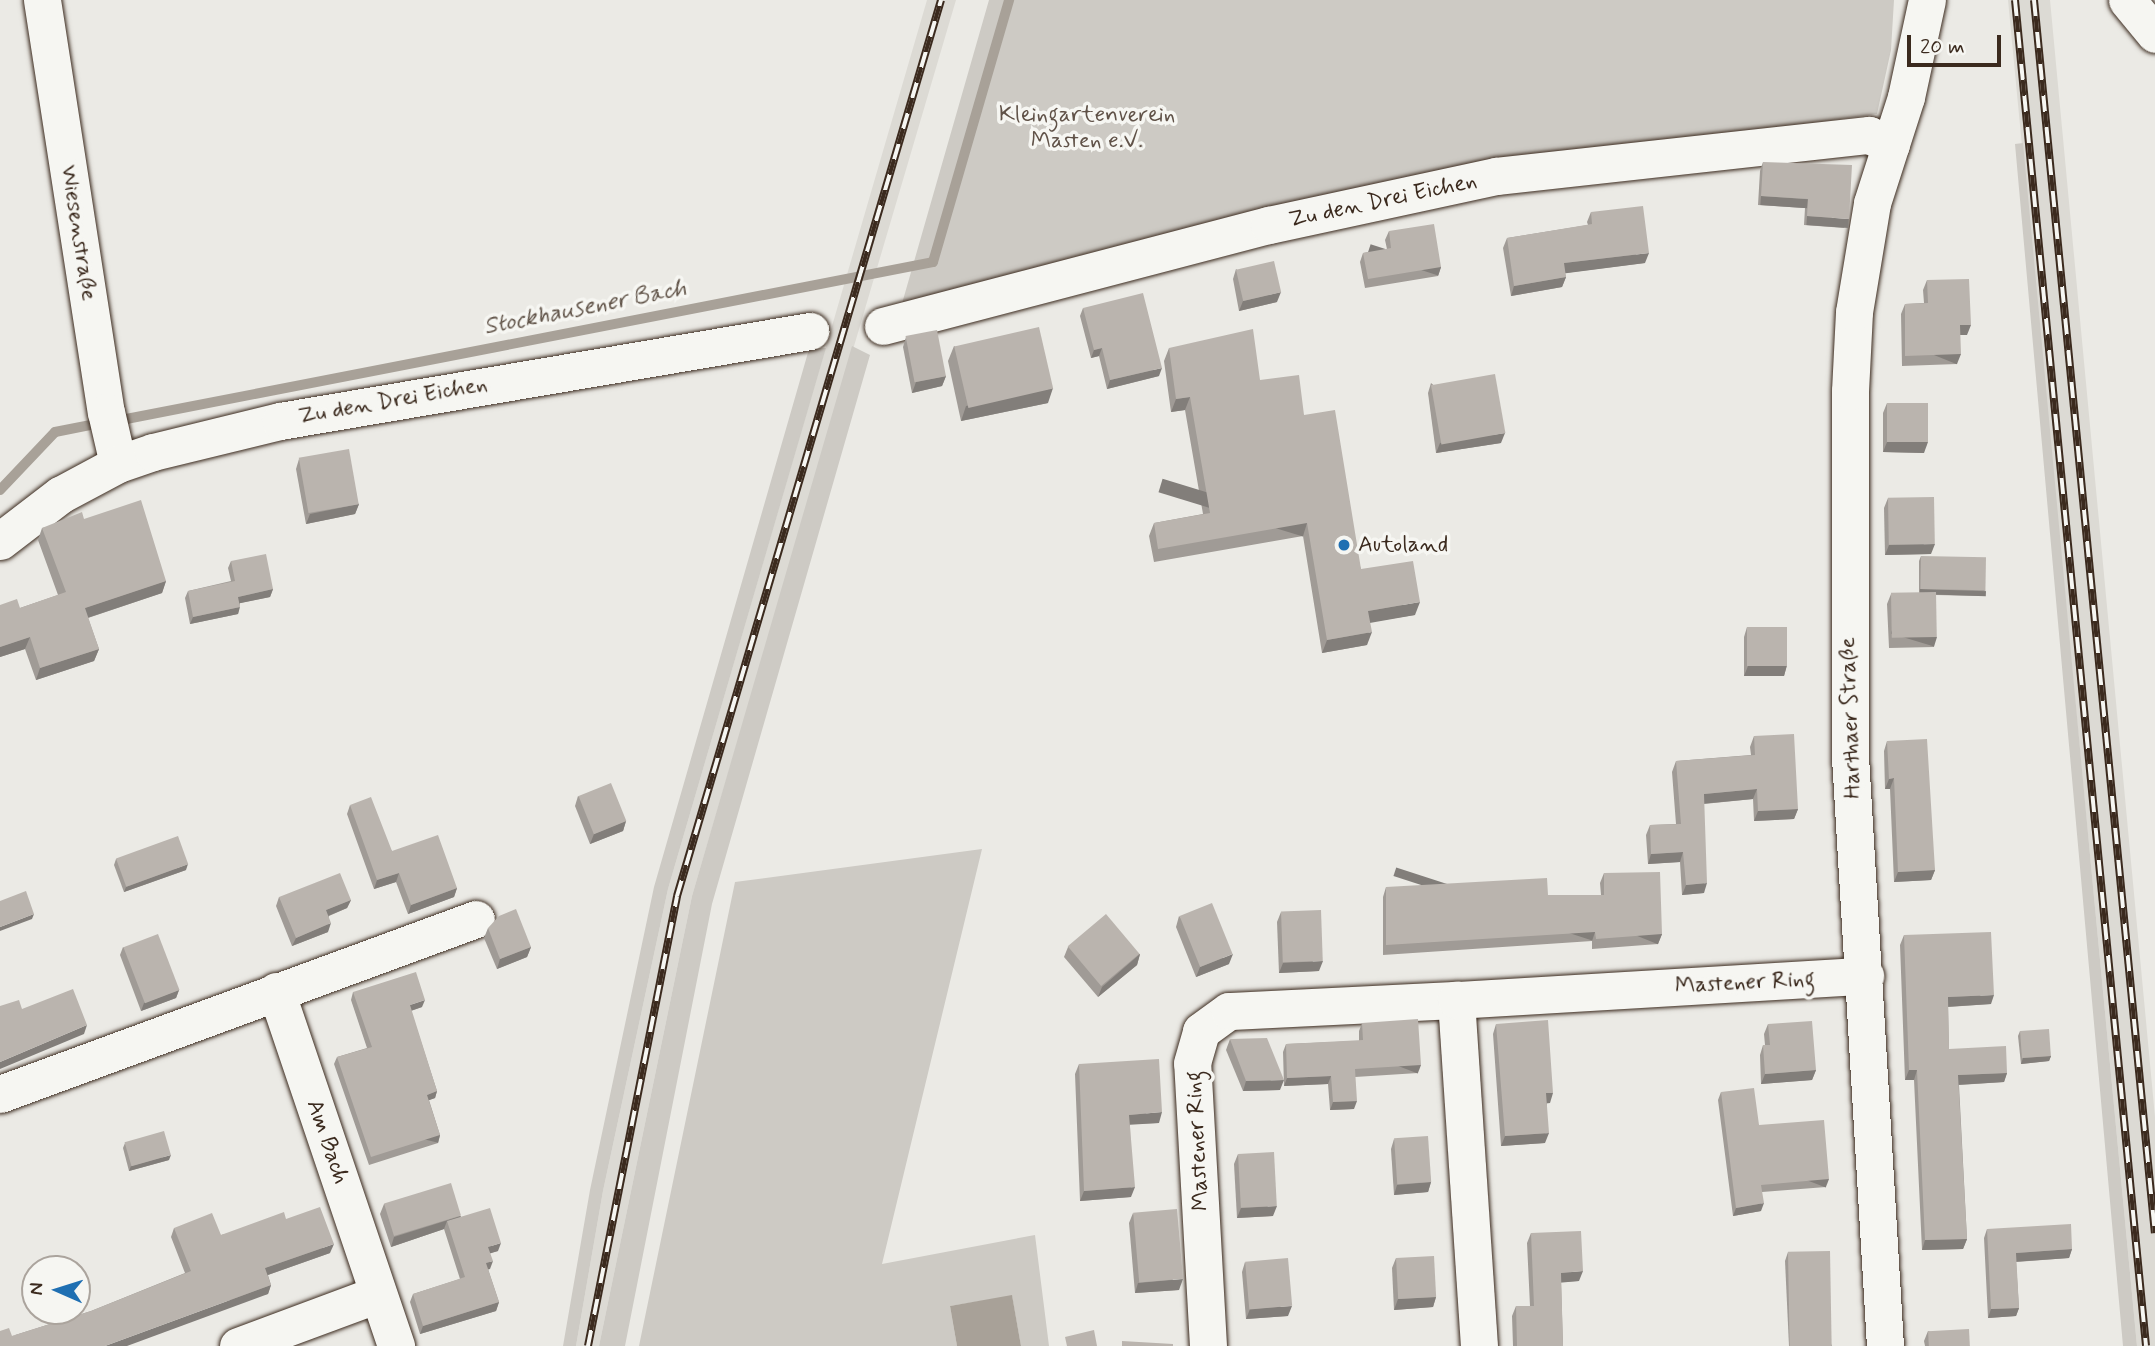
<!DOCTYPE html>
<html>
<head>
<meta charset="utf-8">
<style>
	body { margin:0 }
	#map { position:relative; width:2155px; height:1346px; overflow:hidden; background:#ebeae5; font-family:Mynerve,sans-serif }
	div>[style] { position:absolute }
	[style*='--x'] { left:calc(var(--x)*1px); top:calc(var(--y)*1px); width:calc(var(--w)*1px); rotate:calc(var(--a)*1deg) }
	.built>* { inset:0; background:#dcdad4 }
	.green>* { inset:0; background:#cdcac4 }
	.water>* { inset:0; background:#a8a198 }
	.stream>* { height:10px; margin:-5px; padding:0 5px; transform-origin:5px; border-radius:5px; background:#a8a198 }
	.roads { filter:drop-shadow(0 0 2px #3b2a1e) drop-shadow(0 0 2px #3b2a1e) }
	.minor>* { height:37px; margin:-18.5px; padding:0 18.5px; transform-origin:18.5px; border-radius:18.5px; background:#f6f6f2 }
	.rail>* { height:8px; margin-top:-4px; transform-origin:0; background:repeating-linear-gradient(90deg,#f6f6f2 0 16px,#3b2a1e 0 32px); box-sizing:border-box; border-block:2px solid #3b2a1e }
	.wall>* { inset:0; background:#a09b96 }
	.shaded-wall>* { inset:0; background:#827e7a; transform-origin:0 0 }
	.building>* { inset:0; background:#bab4ae; transform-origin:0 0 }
	.dots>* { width:19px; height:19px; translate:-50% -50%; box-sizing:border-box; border:4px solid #f6f6f2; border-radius:50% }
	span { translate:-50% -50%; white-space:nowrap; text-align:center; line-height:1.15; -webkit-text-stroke:7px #f6f6f2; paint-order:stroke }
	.park-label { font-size:23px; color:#605248 }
	.street-label { font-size:23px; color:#3b2a1e }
	.poi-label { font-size:23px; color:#3b2a1e }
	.left { translate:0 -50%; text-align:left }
	.water-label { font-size:24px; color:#615449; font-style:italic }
	.north { position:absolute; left:21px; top:1255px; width:70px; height:70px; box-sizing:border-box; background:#f6f6f2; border:2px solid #aba49d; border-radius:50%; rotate:273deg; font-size:19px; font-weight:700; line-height:28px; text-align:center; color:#3b2a1e }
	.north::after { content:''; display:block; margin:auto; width:24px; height:32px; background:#1f6fb2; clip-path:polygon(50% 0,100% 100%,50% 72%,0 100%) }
	.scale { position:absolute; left:1907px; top:35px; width:94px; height:32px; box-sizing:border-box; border:4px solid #3b2a1e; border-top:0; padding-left:9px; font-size:21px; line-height:24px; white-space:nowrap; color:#3b2a1e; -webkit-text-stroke:5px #f6f6f2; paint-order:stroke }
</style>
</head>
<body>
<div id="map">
	<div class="built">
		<div style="clip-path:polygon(927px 0,956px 0,692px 896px,599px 1346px,576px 1346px,603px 1191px,668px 889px)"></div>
		<div style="clip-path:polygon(2008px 0,2050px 0,2155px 1117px,2155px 1346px,2137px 1346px)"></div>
	</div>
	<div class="green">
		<div style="clip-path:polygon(989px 0,1894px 0,1891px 50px,1877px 114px,1489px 168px,899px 314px)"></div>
		<div style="clip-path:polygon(2023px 143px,2094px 897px,2137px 1346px,2123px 1346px,2015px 144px)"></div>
		<div style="clip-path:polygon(852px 346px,870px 355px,712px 904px,625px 1346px,599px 1346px,692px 896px)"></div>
		<div style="clip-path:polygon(826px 348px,668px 889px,603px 1191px,576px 1346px,563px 1346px,590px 1190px,654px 887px,809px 349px)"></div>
		<div style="clip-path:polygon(982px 849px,882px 1264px,1035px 1235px,1049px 1346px,1021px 1346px,1012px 1296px,950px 1306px,957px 1346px,639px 1346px,735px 882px)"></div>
	</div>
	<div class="water">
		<div style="clip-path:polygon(1012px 1295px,1021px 1346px,957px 1346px,950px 1306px)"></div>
	</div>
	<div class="stream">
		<div style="--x:116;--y:421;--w:832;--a:-11.01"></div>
		<div style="--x:933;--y:262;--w:273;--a:-73.8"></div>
		<div style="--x:0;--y:490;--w:80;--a:-46.5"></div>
		<div style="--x:55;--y:432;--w:47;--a:-11.1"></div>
	</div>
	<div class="roads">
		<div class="minor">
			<div style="--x:42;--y:0;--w:417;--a:81.2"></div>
			<div style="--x:106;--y:412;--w:53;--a:77"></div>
			<div style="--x:2127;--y:0;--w:44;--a:50.5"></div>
			<div style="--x:883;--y:326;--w:399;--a:-14.7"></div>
			<div style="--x:1269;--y:225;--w:232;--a:-12.2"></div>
			<div style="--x:1496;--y:176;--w:375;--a:-6.3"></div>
			<div style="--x:1869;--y:135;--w:24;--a:24"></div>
			<div style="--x:0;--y:541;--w:76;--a:-37.5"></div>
			<div style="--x:60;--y:495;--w:66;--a:-28.1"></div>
			<div style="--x:118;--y:464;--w:37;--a:-19"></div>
			<div style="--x:153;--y:452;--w:131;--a:-13.7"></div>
			<div style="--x:280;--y:421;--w:538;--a:-9.64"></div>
			<div style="--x:276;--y:991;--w:375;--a:71.3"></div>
			<div style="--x:0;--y:1094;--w:507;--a:-20.19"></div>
			<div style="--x:238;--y:1346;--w:149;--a:-20.4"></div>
			<div style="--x:1208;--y:1346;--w:283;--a:-93.2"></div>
			<div style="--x:1192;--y:1063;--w:33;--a:-74"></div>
			<div style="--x:1201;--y:1031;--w:34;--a:-36"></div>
			<div style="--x:1229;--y:1011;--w:227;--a:-2.8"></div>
			<div style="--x:1479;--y:1346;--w:347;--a:-93.8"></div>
			<div style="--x:1456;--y:1000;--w:410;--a:-3.4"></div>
			<div style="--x:1885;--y:1346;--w:590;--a:-93.4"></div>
			<div style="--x:1850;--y:757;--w:366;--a:-90"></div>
			<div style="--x:1850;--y:391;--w:79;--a:-87.1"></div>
			<div style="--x:1854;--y:312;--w:110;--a:-80.6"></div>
			<div style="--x:1872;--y:203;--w:111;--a:-72.2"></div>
			<div style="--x:1906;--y:97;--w:99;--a:-77.8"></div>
		</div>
	</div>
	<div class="rail">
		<div style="--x:2015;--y:0;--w:1352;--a:84.44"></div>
		<div style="--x:2034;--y:0;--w:1239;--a:84.4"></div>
		<div style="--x:588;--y:1346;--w:459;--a:-78.8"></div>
		<div style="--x:677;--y:896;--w:934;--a:-73.58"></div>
	</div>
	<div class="wall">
		<div style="clip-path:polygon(1763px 162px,1845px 228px,1804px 225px,1805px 208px,1758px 205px,1760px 171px)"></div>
		<div style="clip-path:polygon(1591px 212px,1645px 263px,1565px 273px,1566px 277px,1562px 287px,1511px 296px,1503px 248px,1507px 238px,1588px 225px,1587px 222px)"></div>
		<div style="clip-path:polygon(1389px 231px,1441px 267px,1438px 276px,1365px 288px,1360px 262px,1363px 253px,1387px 249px,1385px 240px)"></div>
		<div style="clip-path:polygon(1236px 269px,1277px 302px,1239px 311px,1233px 279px)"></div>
		<div style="clip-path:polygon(1927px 280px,1967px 335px,1960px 335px,1957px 364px,1902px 366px,1901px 314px,1905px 304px,1924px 303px,1923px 290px)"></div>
		<div style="clip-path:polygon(1083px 308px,1159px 376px,1107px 389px,1099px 356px,1091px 358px,1080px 316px)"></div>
		<div style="clip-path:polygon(906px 337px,946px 376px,942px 386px,912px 393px,903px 347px)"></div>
		<div style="clip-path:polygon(954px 346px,1048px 403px,961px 421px,948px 361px)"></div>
		<div style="clip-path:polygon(1169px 348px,1260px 380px,1304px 415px,1361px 569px,1415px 615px,1370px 622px,1367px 645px,1322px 653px,1303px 536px,1154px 562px,1149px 536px,1154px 523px,1203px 514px,1185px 410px,1171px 412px,1164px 361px)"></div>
		<div style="clip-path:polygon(1431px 383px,1501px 443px,1436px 453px,1428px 393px)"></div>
		<div style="clip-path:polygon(1887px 403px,1924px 453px,1883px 452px,1883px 413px)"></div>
		<div style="clip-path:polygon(299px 459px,359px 504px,355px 514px,306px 524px,296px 469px)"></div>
		<div style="clip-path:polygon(1888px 498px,1931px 554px,1885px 555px,1884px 508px)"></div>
		<div style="clip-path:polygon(84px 519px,166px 581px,162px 593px,88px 618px,99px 649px,94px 661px,36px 680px,25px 649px,0 657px,0 605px,20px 608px,58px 595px,38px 540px,42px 528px)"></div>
		<div style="clip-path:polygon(1921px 556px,1986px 591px,1984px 596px,1936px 595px,1934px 647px,1889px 648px,1887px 604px,1891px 594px,1919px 593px,1919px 561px)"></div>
		<div style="clip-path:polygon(231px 561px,273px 589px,270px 597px,240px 603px,238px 614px,190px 624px,185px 598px,188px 591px,231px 581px,228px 568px)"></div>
		<div style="clip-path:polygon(1747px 627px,1787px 665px,1784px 676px,1744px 676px,1744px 637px)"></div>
		<div style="clip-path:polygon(1754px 736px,1798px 809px,1794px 819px,1754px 821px,1753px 799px,1704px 804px,1704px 893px,1682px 895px,1680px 862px,1648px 864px,1646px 835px,1650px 825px,1676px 824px,1672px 772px,1676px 761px,1751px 755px,1750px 747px)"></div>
		<div style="clip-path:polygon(1887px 741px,1935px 870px,1931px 880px,1894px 882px,1890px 789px,1885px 789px,1884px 751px)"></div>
		<div style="clip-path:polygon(578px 796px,626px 821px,623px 831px,590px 844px,575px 806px)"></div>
		<div style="clip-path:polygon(350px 805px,392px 851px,457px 888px,454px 897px,408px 914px,396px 882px,374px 889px,347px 814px)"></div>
		<div style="clip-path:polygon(116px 859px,186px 870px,124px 892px,114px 865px)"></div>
		<div style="clip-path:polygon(1604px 873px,1662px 934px,1658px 944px,1592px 949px,1592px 941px,1383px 955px,1383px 897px,1386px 887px,1548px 895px,1601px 895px,1600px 883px)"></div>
		<div style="clip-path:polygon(279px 897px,351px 900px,347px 908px,329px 916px,328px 932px,292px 946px,276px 906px)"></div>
		<div style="clip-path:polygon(1281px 912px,1319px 971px,1279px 973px,1277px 922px)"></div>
		<div style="clip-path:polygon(1179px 916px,1229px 964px,1196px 977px,1176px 927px)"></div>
		<div style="clip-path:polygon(488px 928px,531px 947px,527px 957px,497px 969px,484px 938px)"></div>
		<div style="clip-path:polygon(1904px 935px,1991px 1004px,1948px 1007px,1949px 1049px,2007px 1073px,2004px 1082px,1959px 1085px,1967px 1239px,1963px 1249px,1922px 1250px,1914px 1080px,1905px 1080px,1900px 945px)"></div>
		<div style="clip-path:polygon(123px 947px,179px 990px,176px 998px,141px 1011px,120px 955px)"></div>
		<div style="clip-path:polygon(1068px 947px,1140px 954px,1137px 965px,1098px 997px,1064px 957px)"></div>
		<div style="clip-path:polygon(353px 992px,422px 1007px,411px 1011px,437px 1091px,435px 1098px,429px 1100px,440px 1135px,438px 1143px,369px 1165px,334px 1064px,337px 1057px,367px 1048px,351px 1000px)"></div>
		<div style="clip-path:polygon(1362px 1023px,1418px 1073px,1355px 1077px,1354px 1109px,1330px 1110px,1328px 1084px,1284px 1086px,1283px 1052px,1286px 1044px,1359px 1041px,1359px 1031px)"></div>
		<div style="clip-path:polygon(1496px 1024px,1550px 1103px,1547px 1103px,1545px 1143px,1501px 1146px,1493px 1034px)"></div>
		<div style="clip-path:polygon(1768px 1024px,1816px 1070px,1812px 1080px,1761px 1084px,1760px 1055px,1763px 1045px,1765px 1045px,1764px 1034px)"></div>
		<div style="clip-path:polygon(2020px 1031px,2051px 1056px,2049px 1061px,2021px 1064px,2018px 1036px)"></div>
		<div style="clip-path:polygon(1230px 1039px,1280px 1090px,1243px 1091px,1226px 1050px)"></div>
		<div style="clip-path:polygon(1079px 1064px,1159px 1123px,1130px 1124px,1131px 1197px,1080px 1201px,1075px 1074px)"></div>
		<div style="clip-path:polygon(1721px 1092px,1759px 1125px,1826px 1187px,1762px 1192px,1761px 1211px,1733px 1216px,1718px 1100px)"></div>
		<div style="clip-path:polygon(1394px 1139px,1431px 1182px,1428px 1192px,1394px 1195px,1391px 1149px)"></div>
		<div style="clip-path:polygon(125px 1143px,169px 1160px,129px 1171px,123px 1148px)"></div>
		<div style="clip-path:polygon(1238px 1154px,1273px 1216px,1237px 1218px,1234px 1164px)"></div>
		<div style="clip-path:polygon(384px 1204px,461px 1216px,460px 1217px,498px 1251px,490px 1253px,490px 1269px,488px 1269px,499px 1302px,496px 1311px,420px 1334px,410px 1302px,413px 1294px,460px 1279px,444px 1229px,391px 1247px,380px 1214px)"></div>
		<div style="clip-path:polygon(1133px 1213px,1179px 1290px,1135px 1293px,1129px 1223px)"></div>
		<div style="clip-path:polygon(286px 1219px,330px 1253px,268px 1275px,271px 1285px,268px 1294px,12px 1336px,91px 1311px,185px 1273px,171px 1237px,174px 1228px,221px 1235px)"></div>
		<div style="clip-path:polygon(1987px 1229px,2072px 1249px,2069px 1258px,2016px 1262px,2019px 1308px,2016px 1316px,1988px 1318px,1984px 1238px)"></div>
		<div style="clip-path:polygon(1531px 1233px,1579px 1281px,1561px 1282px,1563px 1346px,1513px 1346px,1512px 1316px,1516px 1306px,1530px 1306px,1527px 1243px)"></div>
		<div style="clip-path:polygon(1788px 1252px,1832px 1346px,1789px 1346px,1785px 1261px)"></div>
		<div style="clip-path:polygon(1396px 1258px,1436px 1297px,1433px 1307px,1394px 1310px,1392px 1268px)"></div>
		<div style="clip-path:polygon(1245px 1262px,1288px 1316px,1246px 1319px,1242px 1272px)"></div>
		<div style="clip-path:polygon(1928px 1331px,1970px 1346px,1925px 1346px,1924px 1341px)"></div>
	</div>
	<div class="shaded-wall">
		<div style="left:1761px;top:196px;width:47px;height:9px;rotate:4deg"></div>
		<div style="left:1807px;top:216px;width:42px;height:9px;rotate:4deg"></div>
		<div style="clip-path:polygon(1649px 253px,1645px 263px,1560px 274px,1564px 263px)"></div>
		<div style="left:1441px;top:267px;width:9px;height:74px;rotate:108deg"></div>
		<div style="clip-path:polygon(1566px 277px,1562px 287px,1511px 296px,1514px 286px)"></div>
		<div style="clip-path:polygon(1281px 292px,1277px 302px,1239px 311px,1243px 301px)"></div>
		<div style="clip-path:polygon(1960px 325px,1971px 325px,1967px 335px,1956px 335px)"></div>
		<div style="clip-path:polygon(1102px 348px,1099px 356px,1091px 358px,1094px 350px)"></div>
		<div style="left:1961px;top:354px;width:11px;height:56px;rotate:112deg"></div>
		<div style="clip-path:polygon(1162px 368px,1159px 376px,1107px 389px,1110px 380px)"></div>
		<div style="clip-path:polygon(946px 376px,942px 386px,912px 393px,916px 382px)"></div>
		<div style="clip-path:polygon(1053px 388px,1048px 403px,961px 421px,966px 406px)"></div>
		<div style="clip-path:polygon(1190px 397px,1185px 410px,1171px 412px,1176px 399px)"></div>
		<div style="clip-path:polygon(1505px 433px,1501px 443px,1436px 453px,1440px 443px)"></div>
		<div style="clip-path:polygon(1887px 442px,1928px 442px,1924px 453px,1883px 452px)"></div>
		<div style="clip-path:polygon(359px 504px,355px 514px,306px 524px,310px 514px)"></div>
		<div style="left:1307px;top:523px;width:14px;height:151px;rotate:107deg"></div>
		<div style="clip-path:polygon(1935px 544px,1931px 554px,1885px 555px,1889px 545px)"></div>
		<div style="clip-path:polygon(166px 581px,162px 593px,81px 620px,85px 608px)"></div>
		<div style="clip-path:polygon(273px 589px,270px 597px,236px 604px,238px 597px)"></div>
		<div style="left:1920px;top:589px;width:66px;height:5px;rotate:2deg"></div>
		<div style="clip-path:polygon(1420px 602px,1415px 615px,1364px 624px,1368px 611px)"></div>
		<div style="clip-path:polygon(240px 607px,238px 614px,190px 624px,193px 617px)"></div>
		<div style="clip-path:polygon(1372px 632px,1367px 645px,1322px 653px,1327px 640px)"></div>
		<div style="clip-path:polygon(30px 637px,25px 649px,0 657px,0 647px)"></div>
		<div style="left:1937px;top:637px;width:10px;height:45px;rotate:107deg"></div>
		<div style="clip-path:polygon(99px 649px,94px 661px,36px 680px,40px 668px)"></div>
		<div style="clip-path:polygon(1787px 665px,1784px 676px,1744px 676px,1748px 666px)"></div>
		<div style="clip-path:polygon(1894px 778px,1890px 789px,1885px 789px,1889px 779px)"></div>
		<div style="clip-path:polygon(1757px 789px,1753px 799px,1700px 804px,1704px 794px)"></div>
		<div style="clip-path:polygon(1798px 809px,1794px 819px,1754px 821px,1758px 811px)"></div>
		<div style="clip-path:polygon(626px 821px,623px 831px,590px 844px,594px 834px)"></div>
		<div style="clip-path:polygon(1683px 852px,1680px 862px,1648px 864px,1651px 854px)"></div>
		<div style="clip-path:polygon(188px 864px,186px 870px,124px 892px,126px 887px)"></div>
		<div style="clip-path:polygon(1935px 870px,1931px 880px,1894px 882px,1898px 872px)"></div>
		<div style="clip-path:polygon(399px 873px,396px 882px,374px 889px,377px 880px)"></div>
		<div style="clip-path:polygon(1707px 883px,1704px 893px,1682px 895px,1686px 885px)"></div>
		<div style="clip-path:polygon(457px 888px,454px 897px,408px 914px,411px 905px)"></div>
		<div style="clip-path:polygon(351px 900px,347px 908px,323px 918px,326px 910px)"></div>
		<div style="clip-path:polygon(34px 914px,32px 919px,0 931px,0 927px)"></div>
		<div style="clip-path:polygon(331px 923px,328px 932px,292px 946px,296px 938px)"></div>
		<div style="left:1595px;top:932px;width:9px;height:209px;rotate:108deg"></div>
		<div style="left:1662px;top:934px;width:11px;height:66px;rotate:112deg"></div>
		<div style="clip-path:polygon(531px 947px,527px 957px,497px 969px,500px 959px)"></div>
		<div style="clip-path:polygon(1140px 954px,1137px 965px,1098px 997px,1102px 987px)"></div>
		<div style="clip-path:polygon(1233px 954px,1229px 964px,1196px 977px,1200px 967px)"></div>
		<div style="clip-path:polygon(1323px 961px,1319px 971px,1279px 973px,1283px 963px)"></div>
		<div style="clip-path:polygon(179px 990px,176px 998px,141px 1011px,144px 1003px)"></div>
		<div style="clip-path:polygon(1994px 995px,1991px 1004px,1944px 1007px,1948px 997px)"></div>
		<div style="clip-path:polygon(425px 1000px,422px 1007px,407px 1012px,410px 1005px)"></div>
		<div style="clip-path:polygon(87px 1025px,84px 1034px,0 1069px,0 1062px)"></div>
		<div style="clip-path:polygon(2051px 1056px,2049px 1061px,2021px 1064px,2023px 1058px)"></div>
		<div style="left:1421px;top:1065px;width:9px;height:66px;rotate:111deg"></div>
		<div style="clip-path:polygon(1816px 1070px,1812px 1080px,1761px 1084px,1765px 1074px)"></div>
		<div style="clip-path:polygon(1909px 1070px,1917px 1070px,1914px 1080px,1905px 1080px)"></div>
		<div style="clip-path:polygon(2007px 1073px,2004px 1082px,1955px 1085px,1958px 1075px)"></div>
		<div style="clip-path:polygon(1331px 1076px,1328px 1084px,1284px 1086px,1287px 1078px)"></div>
		<div style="clip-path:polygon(1284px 1080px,1280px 1090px,1243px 1091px,1246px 1081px)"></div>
		<div style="clip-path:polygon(437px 1091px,435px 1098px,424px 1102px,427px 1095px)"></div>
		<div style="clip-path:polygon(1546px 1093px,1553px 1093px,1550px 1103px,1542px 1104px)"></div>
		<div style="clip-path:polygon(1357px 1101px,1354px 1109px,1330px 1110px,1333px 1102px)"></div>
		<div style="clip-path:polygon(1162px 1112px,1159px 1123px,1126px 1125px,1129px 1115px)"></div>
		<div style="clip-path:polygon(1549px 1133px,1545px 1143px,1501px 1146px,1505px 1136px)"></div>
		<div style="left:440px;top:1135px;width:8px;height:72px;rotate:104deg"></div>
		<div style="clip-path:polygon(171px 1155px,169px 1160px,129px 1171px,131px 1166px)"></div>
		<div style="left:1829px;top:1179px;width:9px;height:68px;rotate:111deg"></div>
		<div style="clip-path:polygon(1431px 1182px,1428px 1192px,1394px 1195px,1397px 1185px)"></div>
		<div style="clip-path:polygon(1135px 1187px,1131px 1197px,1080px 1201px,1084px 1191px)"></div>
		<div style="clip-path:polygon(1764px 1203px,1761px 1211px,1733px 1216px,1736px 1208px)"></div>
		<div style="clip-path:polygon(1277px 1206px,1273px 1216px,1237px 1218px,1241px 1208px)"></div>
		<div style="clip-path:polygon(461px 1216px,457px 1225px,447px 1221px,444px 1229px,391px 1247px,394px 1237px)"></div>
		<div style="clip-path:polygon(1967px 1239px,1963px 1249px,1922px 1250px,1925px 1240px)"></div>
		<div style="clip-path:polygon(501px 1243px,498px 1251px,485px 1255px,488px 1247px)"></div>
		<div style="clip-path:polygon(334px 1244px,330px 1253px,262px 1277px,265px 1268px)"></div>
		<div style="clip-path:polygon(2072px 1249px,2069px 1258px,2012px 1262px,2016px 1253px)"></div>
		<div style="clip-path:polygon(493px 1261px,490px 1269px,483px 1271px,486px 1263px)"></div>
		<div style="clip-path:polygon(1583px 1271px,1579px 1281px,1557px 1283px,1561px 1273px)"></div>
		<div style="clip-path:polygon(1183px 1279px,1179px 1290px,1135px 1293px,1138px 1283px)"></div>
		<div style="clip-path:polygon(271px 1285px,268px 1294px,127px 1346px,105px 1346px)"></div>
		<div style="clip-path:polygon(1436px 1297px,1433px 1307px,1394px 1310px,1398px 1299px)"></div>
		<div style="clip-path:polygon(499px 1302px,496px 1311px,420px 1334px,423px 1326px)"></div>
		<div style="clip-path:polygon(1292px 1306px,1288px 1316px,1246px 1319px,1250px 1309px)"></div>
		<div style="clip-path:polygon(2019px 1308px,2016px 1316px,1988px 1318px,1991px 1309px)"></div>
	</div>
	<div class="building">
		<div style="clip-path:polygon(1763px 162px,1852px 165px,1849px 219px,1807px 216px,1808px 199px,1761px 196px)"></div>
		<div style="clip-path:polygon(1643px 206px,1649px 253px,1564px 263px,1566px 277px,1514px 286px,1507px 238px,1592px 224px,1591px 212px)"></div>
		<div style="clip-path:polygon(1434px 224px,1441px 267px,1368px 279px,1363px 253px,1391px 248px,1389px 231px)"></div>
		<div style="left:1274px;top:261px;width:32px;height:39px;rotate:77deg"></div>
		<div style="clip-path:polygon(1969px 279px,1971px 325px,1960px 325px,1961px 354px,1905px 356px,1905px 304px,1928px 303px,1927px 280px)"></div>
		<div style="clip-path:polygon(1143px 293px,1162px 368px,1110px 380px,1102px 348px,1094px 350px,1083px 308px)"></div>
		<div style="left:1039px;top:327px;width:63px;height:87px;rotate:77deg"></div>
		<div style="clip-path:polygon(1253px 329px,1260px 380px,1299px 375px,1304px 415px,1335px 410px,1361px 569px,1413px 561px,1420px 602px,1368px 611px,1372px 632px,1327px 640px,1307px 523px,1158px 549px,1154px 523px,1210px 513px,1190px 397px,1176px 399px,1169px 348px)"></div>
		<div style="left:937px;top:330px;width:47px;height:32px;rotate:79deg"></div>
		<div style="left:1495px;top:374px;width:60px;height:65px;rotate:80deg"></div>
		<div style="left:1887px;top:403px;width:41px;height:39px"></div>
		<div style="left:349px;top:449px;width:56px;height:51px;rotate:80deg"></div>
		<div style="left:1934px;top:497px;width:47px;height:46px;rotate:89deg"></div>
		<div style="clip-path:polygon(141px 500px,166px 581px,85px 608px,99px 649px,40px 668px,30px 637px,0 647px,0 605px,17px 599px,20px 608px,66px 592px,42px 528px,82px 512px,84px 519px)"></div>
		<div style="clip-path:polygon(266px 554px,273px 589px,238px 597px,240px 607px,193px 617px,188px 591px,235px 581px,231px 561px)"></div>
		<div style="left:1921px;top:556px;width:65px;height:33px;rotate:1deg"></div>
		<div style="left:1936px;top:592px;width:45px;height:45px;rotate:89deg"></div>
		<div style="left:1747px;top:627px;width:40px;height:39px"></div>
		<div style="clip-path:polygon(1794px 734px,1798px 809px,1758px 811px,1757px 789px,1704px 794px,1707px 883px,1686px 885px,1683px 852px,1651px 854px,1650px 825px,1681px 824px,1676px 761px,1755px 755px,1754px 736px)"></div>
		<div style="clip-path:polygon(1927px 739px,1935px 870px,1898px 872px,1894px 778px,1889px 779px,1887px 741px)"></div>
		<div style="left:611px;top:783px;width:41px;height:35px;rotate:68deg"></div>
		<div style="clip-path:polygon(371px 797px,392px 851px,438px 835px,457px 888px,411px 905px,399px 873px,377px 880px,350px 805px)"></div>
		<div style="left:178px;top:836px;width:30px;height:66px;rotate:70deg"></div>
		<div style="clip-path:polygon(1660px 872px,1662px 934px,1596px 939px,1595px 932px,1386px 945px,1386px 887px,1547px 878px,1548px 895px,1604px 895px,1604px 873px)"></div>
		<div style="clip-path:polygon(340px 873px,351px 900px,326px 910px,331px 923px,296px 938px,279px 897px)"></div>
		<div style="clip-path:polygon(26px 891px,34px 914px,0 927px,0 901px)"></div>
		<div style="left:1212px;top:903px;width:55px;height:35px;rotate:68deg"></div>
		<div style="clip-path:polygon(516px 909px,531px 947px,500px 959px,488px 928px,499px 916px)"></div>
		<div style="left:1321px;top:910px;width:51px;height:40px;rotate:88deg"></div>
		<div style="left:1106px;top:914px;width:52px;height:50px;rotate:50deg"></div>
		<div style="clip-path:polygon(1991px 932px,1994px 995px,1948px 997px,1949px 1049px,2006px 1046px,2007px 1073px,1958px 1075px,1967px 1239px,1925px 1240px,1917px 1070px,1909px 1070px,1904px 935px)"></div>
		<div style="left:158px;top:934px;width:60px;height:37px;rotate:69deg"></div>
		<div style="clip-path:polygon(416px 972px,425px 1000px,410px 1005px,437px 1091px,427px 1095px,440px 1135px,371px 1157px,337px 1057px,372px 1047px,353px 992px)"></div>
		<div style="clip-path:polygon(73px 989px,87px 1025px,0 1062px,0 1006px,19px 1000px,22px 1009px)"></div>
		<div style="clip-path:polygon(1418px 1019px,1421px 1065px,1355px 1069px,1357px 1101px,1333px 1102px,1331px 1076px,1287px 1078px,1286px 1044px,1363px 1040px,1362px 1023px)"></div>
		<div style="clip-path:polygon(1548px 1020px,1553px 1093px,1546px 1093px,1549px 1133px,1505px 1136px,1496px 1024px)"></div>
		<div style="clip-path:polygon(1812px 1021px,1816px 1070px,1765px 1074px,1763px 1045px,1770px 1045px,1768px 1024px)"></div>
		<div style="left:2049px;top:1029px;width:27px;height:29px;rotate:86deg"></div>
		<div style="clip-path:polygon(1267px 1038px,1284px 1080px,1246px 1081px,1230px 1039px)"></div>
		<div style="clip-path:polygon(1159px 1059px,1162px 1112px,1129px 1115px,1135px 1187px,1084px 1191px,1079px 1064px)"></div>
		<div style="clip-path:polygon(1754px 1088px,1759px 1125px,1824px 1120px,1829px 1179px,1761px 1185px,1764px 1203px,1736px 1208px,1721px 1092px)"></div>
		<div style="left:164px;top:1131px;width:25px;height:41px;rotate:74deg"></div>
		<div style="left:1428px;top:1136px;width:46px;height:34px;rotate:86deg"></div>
		<div style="left:1274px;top:1152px;width:54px;height:36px;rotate:87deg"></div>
		<div style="left:451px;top:1183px;width:34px;height:70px;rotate:73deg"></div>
		<div style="clip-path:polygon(320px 1207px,334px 1244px,265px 1268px,271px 1285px,105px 1346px,0 1346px,0 1331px,9px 1328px,12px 1336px,91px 1311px,191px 1271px,174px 1228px,212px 1213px,221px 1235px,284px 1212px,286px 1219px)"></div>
		<div style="clip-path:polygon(490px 1208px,501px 1243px,488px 1247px,493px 1261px,486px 1263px,499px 1302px,423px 1326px,413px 1294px,465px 1277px,447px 1221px)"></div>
		<div style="left:1177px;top:1209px;width:70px;height:44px;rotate:85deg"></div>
		<div style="clip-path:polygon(2071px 1224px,2072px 1249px,2016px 1253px,2019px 1308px,1991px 1309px,1987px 1229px)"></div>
		<div style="clip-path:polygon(1581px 1231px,1583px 1271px,1561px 1273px,1563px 1346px,1517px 1346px,1516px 1306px,1534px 1306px,1531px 1233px)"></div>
		<div style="left:1830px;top:1251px;width:95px;height:42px;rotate:89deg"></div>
		<div style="left:1434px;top:1256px;width:41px;height:38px;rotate:87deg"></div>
		<div style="left:1288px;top:1258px;width:48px;height:43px;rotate:85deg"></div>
		<div style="left:1969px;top:1329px;width:17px;height:41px;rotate:87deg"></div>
		<div style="clip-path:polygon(1094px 1330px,1097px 1346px,1067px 1346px,1065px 1337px)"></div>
		<div style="clip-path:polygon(1122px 1341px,1173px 1344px,1173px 1346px,1122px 1346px)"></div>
	</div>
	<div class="dots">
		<div style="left:1344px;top:545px;background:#1f6fb2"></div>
	</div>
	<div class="park-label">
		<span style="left:1087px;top:128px">Kleingartenverein<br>Masten e.V.</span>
	</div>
	<div class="street-label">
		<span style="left:1383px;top:201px;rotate:-12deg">Zu den Drei Eichen</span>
		<span style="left:78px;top:233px;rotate:81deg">Wiesenstraße</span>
		<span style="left:393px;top:401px;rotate:-10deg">Zu den Drei Eichen</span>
		<span style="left:1851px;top:718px;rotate:-92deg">Harthaer Straße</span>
		<span style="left:1745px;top:983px;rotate:-3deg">Mastener Ring</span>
		<span style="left:1198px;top:1141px;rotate:-93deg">Mastener Ring</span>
		<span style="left:327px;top:1142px;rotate:71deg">Am Bach</span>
	</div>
	<div class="poi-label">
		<span class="left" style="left:1358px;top:545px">Autoland</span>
	</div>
	<div class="water-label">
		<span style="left:585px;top:308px;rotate:-11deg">Stockhausener Bach</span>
	</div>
	<div class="north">N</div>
	<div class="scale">20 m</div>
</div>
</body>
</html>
